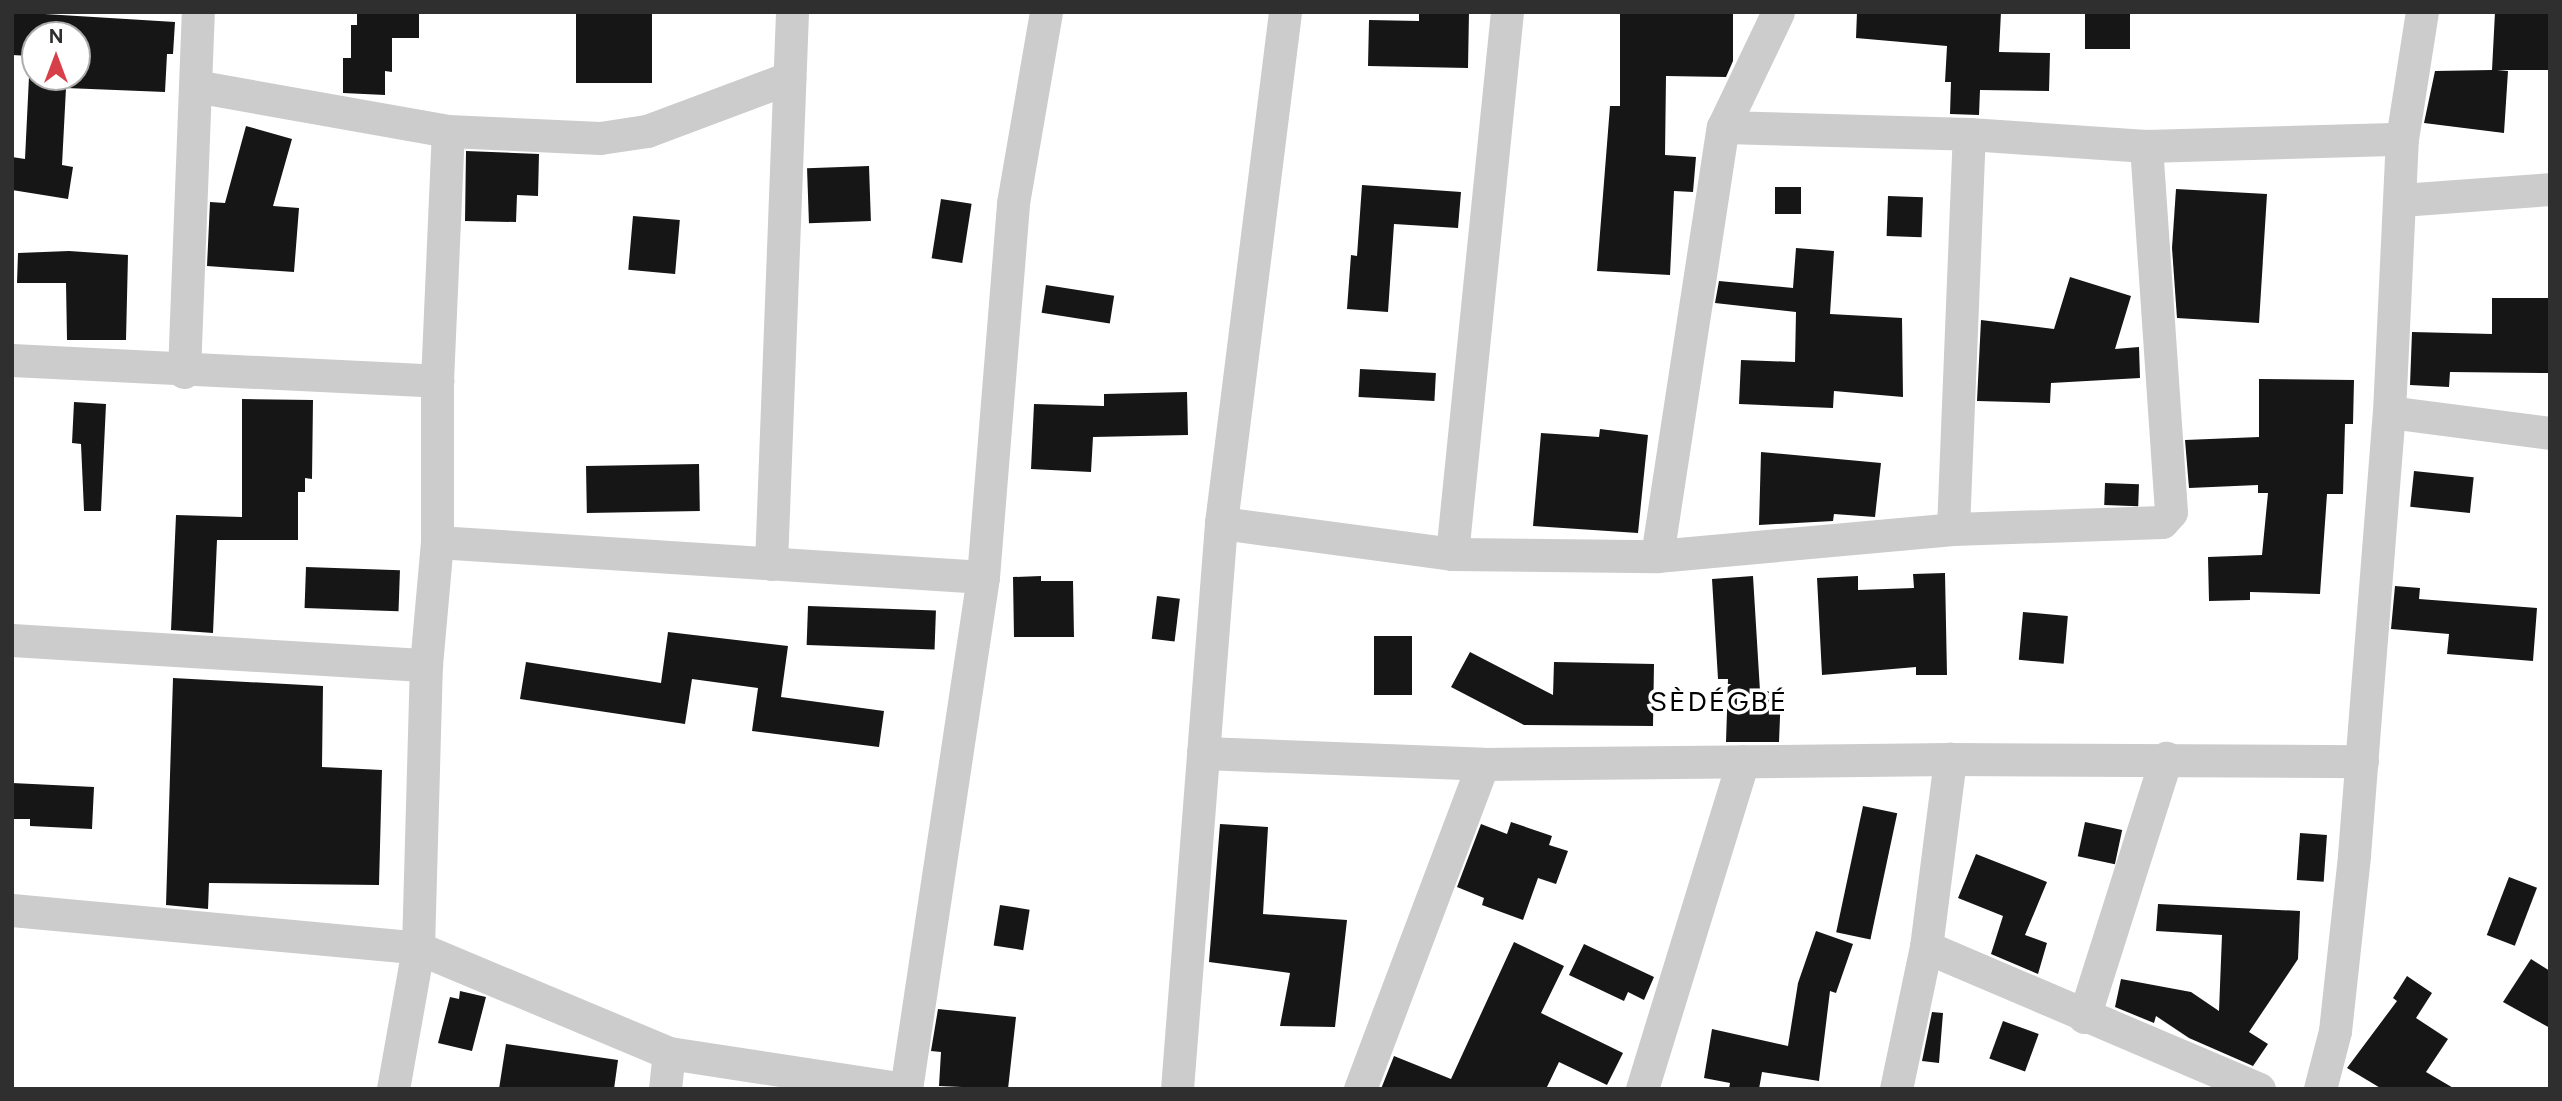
<!DOCTYPE html>
<html>
<head>
<meta charset="utf-8">
<style>
	body { margin:0 }
	#map { position:relative; width:2562px; height:1101px; overflow:hidden; background:#fff; font-family:Figtree,sans-serif }
	div>[style] { position:absolute }
	[style*='--x'] { left:calc(var(--x)*1px); top:calc(var(--y)*1px); width:calc(var(--w)*1px); rotate:calc(var(--a)*1deg) }
	.building>* { inset:0; background:#161616; transform-origin:0 0 }
	.minor>* { height:33px; margin:-16.5px; padding:0 16.5px; transform-origin:16.5px; border-radius:16.5px; background:#ccc }
	span { translate:-50% -50%; white-space:nowrap; text-align:center; line-height:1.15; -webkit-text-stroke:7px #fff; paint-order:stroke }
	.neighbourhood-label { font-size:28px; color:#000; letter-spacing:2px }
	.frame { position:absolute; inset:0; border:14px solid #2f2f2f; pointer-events:none }
	.north { position:absolute; left:21px; top:21px; width:70px; height:70px; box-sizing:border-box; background:#fff; border:2px solid #acacac; border-radius:50%; rotate:0deg; font-size:19px; font-weight:700; line-height:28px; text-align:center; color:#2f2f2f }
	.north::after { content:''; display:block; margin:auto; width:24px; height:32px; background:#d73f49; clip-path:polygon(50% 0,100% 100%,50% 72%,0 100%) }
</style>
</head>
<body>
<div id="map">
	<div class="building">
		<div style="clip-path:polygon(evenodd,12px 12px,175px 22px,173px 54px,167px 54px,165px 92px,66px 88px,62px 165px,73px 167px,68px 199px,12px 190px,12px 157px,25px 159px,30px 56px,12px 55px,12px 12px,35px 35px,77px 35px,77px 77px,35px 77px,35px 35px)"></div>
		<div style="clip-path:polygon(357px 12px,419px 12px,419px 38px,392px 38px,392px 72px,385px 71px,385px 95px,343px 93px,343px 58px,351px 58px,351px 25px,357px 25px)"></div>
		<div style="left:576px;top:12px;width:76px;height:71px"></div>
		<div style="clip-path:polygon(1419px 12px,1469px 12px,1468px 68px,1368px 66px,1369px 20px,1419px 21px)"></div>
		<div style="clip-path:polygon(1620px 12px,1733px 12px,1733px 61px,1726px 77px,1666px 76px,1665px 155px,1696px 157px,1693px 192px,1674px 191px,1670px 275px,1597px 271px,1610px 106px,1620px 106px)"></div>
		<div style="clip-path:polygon(1857px 12px,2001px 12px,1999px 52px,2050px 53px,2049px 91px,1980px 90px,1979px 115px,1950px 114px,1951px 82px,1945px 82px,1947px 46px,1856px 38px)"></div>
		<div style="left:2085px;top:12px;width:45px;height:37px"></div>
		<div style="clip-path:polygon(2495px 12px,2550px 12px,2550px 70px,2497px 70px,2508px 71px,2504px 133px,2424px 123px,2435px 71px,2492px 70px)"></div>
		<div style="clip-path:polygon(246px 126px,292px 139px,273px 206px,299px 208px,294px 272px,207px 266px,210px 202px,225px 203px)"></div>
		<div style="clip-path:polygon(466px 151px,539px 154px,538px 196px,517px 195px,516px 222px,465px 221px)"></div>
		<div style="left:869px;top:166px;width:55px;height:62px;rotate:88deg"></div>
		<div style="clip-path:polygon(1362px 185px,1461px 192px,1458px 228px,1394px 224px,1388px 312px,1347px 309px,1351px 255px,1357px 256px)"></div>
		<div style="left:1775px;top:187px;width:26px;height:27px"></div>
		<div style="clip-path:polygon(2176px 189px,2267px 194px,2259px 323px,2177px 318px,2172px 248px)"></div>
		<div style="left:1888px;top:196px;width:35px;height:40px;rotate:2deg"></div>
		<div style="left:941px;top:199px;width:31px;height:60px;rotate:9deg"></div>
		<div style="left:633px;top:216px;width:47px;height:54px;rotate:5deg"></div>
		<div style="clip-path:polygon(1796px 248px,1834px 251px,1830px 314px,1902px 318px,1903px 397px,1834px 391px,1833px 408px,1739px 404px,1741px 360px,1795px 362px,1796px 312px,1715px 303px,1719px 281px,1793px 288px)"></div>
		<div style="clip-path:polygon(69px 251px,128px 255px,126px 340px,67px 340px,66px 283px,17px 283px,18px 253px)"></div>
		<div style="clip-path:polygon(2070px 277px,2131px 296px,2115px 349px,2139px 347px,2140px 378px,2051px 383px,2050px 403px,1977px 401px,1981px 320px,2054px 329px)"></div>
		<div style="left:1046px;top:285px;width:69px;height:28px;rotate:9deg"></div>
		<div style="clip-path:polygon(2492px 298px,2550px 298px,2550px 373px,2450px 372px,2449px 387px,2410px 385px,2412px 332px,2492px 334px)"></div>
		<div style="left:1360px;top:369px;width:76px;height:28px;rotate:3deg"></div>
		<div style="clip-path:polygon(2259px 379px,2354px 380px,2353px 424px,2345px 424px,2343px 494px,2327px 494px,2320px 594px,2250px 592px,2250px 600px,2209px 601px,2208px 557px,2262px 555px,2268px 493px,2258px 493px,2258px 485px,2189px 488px,2185px 440px,2259px 437px)"></div>
		<div style="clip-path:polygon(1187px 392px,1188px 435px,1093px 437px,1091px 472px,1031px 469px,1034px 404px,1104px 406px,1104px 394px)"></div>
		<div style="clip-path:polygon(242px 399px,313px 400px,312px 479px,305px 478px,305px 492px,298px 492px,298px 540px,217px 540px,213px 633px,171px 630px,176px 515px,242px 517px)"></div>
		<div style="clip-path:polygon(74px 402px,106px 404px,101px 511px,84px 511px,81px 444px,72px 443px)"></div>
		<div style="clip-path:polygon(1600px 429px,1648px 435px,1638px 533px,1533px 526px,1541px 433px,1599px 437px)"></div>
		<div style="clip-path:polygon(1761px 452px,1881px 463px,1875px 517px,1834px 514px,1833px 521px,1759px 525px)"></div>
		<div style="left:699px;top:464px;width:47px;height:113px;rotate:89deg"></div>
		<div style="left:2414px;top:471px;width:60px;height:36px;rotate:6deg"></div>
		<div style="left:2105px;top:483px;width:34px;height:22px;rotate:2deg"></div>
		<div style="left:306px;top:567px;width:94px;height:41px;rotate:2deg"></div>
		<div style="clip-path:polygon(1945px 573px,1947px 675px,1916px 675px,1916px 667px,1822px 675px,1817px 578px,1858px 576px,1858px 590px,1914px 588px,1913px 574px)"></div>
		<div style="clip-path:polygon(1041px 576px,1041px 581px,1073px 581px,1074px 637px,1014px 637px,1013px 577px)"></div>
		<div style="clip-path:polygon(1753px 576px,1760px 691px,1781px 692px,1779px 742px,1726px 742px,1728px 679px,1718px 679px,1712px 579px)"></div>
		<div style="clip-path:polygon(2395px 586px,2420px 588px,2419px 599px,2537px 608px,2533px 661px,2447px 654px,2449px 634px,2391px 629px)"></div>
		<div style="left:1157px;top:596px;width:23px;height:43px;rotate:7deg"></div>
		<div style="left:808px;top:606px;width:128px;height:39px;rotate:2deg"></div>
		<div style="left:2023px;top:612px;width:45px;height:48px;rotate:5deg"></div>
		<div style="clip-path:polygon(668px 632px,788px 646px,781px 697px,884px 711px,879px 747px,752px 731px,758px 688px,692px 679px,685px 724px,520px 699px,526px 662px,661px 683px)"></div>
		<div style="left:1412px;top:636px;width:59px;height:38px;rotate:90deg"></div>
		<div style="clip-path:polygon(1470px 652px,1553px 695px,1554px 662px,1654px 664px,1653px 726px,1524px 725px,1451px 687px)"></div>
		<div style="clip-path:polygon(173px 678px,323px 686px,322px 767px,382px 770px,379px 885px,209px 883px,208px 909px,166px 905px)"></div>
		<div style="clip-path:polygon(12px 783px,94px 787px,92px 829px,30px 826px,30px 819px,12px 819px)"></div>
		<div style="left:1863px;top:806px;width:35px;height:129px;rotate:12deg"></div>
		<div style="clip-path:polygon(1511px 822px,1552px 836px,1549px 845px,1568px 851px,1556px 884px,1538px 878px,1523px 920px,1482px 905px,1484px 898px,1457px 887px,1481px 824px,1507px 834px)"></div>
		<div style="left:2085px;top:822px;width:38px;height:35px;rotate:12deg"></div>
		<div style="clip-path:polygon(1220px 824px,1268px 827px,1263px 914px,1347px 920px,1335px 1027px,1280px 1026px,1290px 973px,1209px 962px)"></div>
		<div style="left:2300px;top:833px;width:27px;height:47px;rotate:4deg"></div>
		<div style="clip-path:polygon(1976px 854px,2047px 882px,2025px 935px,2047px 943px,2038px 974px,1991px 954px,2003px 916px,1958px 898px)"></div>
		<div style="left:2509px;top:877px;width:30px;height:62px;rotate:21deg"></div>
		<div style="clip-path:polygon(2158px 904px,2300px 911px,2298px 959px,2249px 1032px,2268px 1044px,2253px 1066px,2189px 1038px,2156px 1016px,2154px 1023px,2115px 1007px,2121px 979px,2191px 992px,2219px 1011px,2222px 935px,2156px 931px)"></div>
		<div style="left:1000px;top:905px;width:30px;height:41px;rotate:9deg"></div>
		<div style="clip-path:polygon(1816px 931px,1853px 944px,1836px 993px,1830px 991px,1819px 1081px,1762px 1072px,1759px 1089px,1729px 1089px,1730px 1083px,1704px 1078px,1712px 1029px,1788px 1046px,1798px 983px)"></div>
		<div style="clip-path:polygon(1514px 942px,1564px 966px,1541px 1013px,1623px 1053px,1607px 1085px,1559px 1062px,1546px 1089px,1381px 1089px,1394px 1056px,1451px 1079px)"></div>
		<div style="clip-path:polygon(1584px 944px,1654px 977px,1644px 1000px,1628px 992px,1624px 1001px,1569px 975px)"></div>
		<div style="clip-path:polygon(2531px 959px,2550px 971px,2550px 1028px,2503px 1002px)"></div>
		<div style="clip-path:polygon(2407px 976px,2432px 993px,2416px 1018px,2448px 1039px,2426px 1072px,2455px 1089px,2382px 1089px,2347px 1068px,2397px 1001px,2393px 998px)"></div>
		<div style="clip-path:polygon(460px 991px,486px 997px,472px 1051px,438px 1043px,450px 997px,459px 999px)"></div>
		<div style="clip-path:polygon(938px 1009px,1016px 1017px,1008px 1089px,939px 1086px,941px 1052px,931px 1051px)"></div>
		<div style="clip-path:polygon(1932px 1012px,1943px 1013px,1939px 1063px,1922px 1061px)"></div>
		<div style="left:2003px;top:1021px;width:38px;height:40px;rotate:20deg"></div>
		<div style="clip-path:polygon(506px 1044px,618px 1060px,614px 1089px,499px 1089px)"></div>
	</div>
	<div class="minor">
		<div style="--x:195;--y:86;--w:257;--a:10.1"></div>
		<div style="--x:448;--y:131;--w:152;--a:2.6"></div>
		<div style="--x:600;--y:138;--w:48;--a:-8.5"></div>
		<div style="--x:647;--y:131;--w:152;--a:-20.5"></div>
		<div style="--x:1723;--y:127;--w:246;--a:1.6"></div>
		<div style="--x:1969;--y:134;--w:177;--a:3.9"></div>
		<div style="--x:2146;--y:146;--w:256;--a:-1.6"></div>
		<div style="--x:2401;--y:200;--w:149;--a:-4.2"></div>
		<div style="--x:12;--y:360;--w:426;--a:2.8"></div>
		<div style="--x:184;--y:372;--w:360;--a:-87.8"></div>
		<div style="--x:2389;--y:412;--w:162;--a:7.4"></div>
		<div style="--x:1221;--y:523;--w:233;--a:7.6"></div>
		<div style="--x:1452;--y:554;--w:205;--a:0.6"></div>
		<div style="--x:1657;--y:556;--w:297;--a:-5.2"></div>
		<div style="--x:1953;--y:529;--w:209;--a:-1.9"></div>
		<div style="--x:2162;--y:522;--w:13;--a:-48"></div>
		<div style="--x:2171;--y:512;--w:367;--a:-93.9"></div>
		<div style="--x:1953;--y:529;--w:395;--a:-87.7"></div>
		<div style="--x:437;--y:542;--w:547;--a:3.67"></div>
		<div style="--x:1452;--y:554;--w:545;--a:-84.21"></div>
		<div style="--x:1657;--y:556;--w:434;--a:-81.3"></div>
		<div style="--x:1723;--y:127;--w:127;--a:-64.4"></div>
		<div style="--x:771;--y:564;--w:552;--a:-87.82"></div>
		<div style="--x:12;--y:640;--w:415;--a:3.5"></div>
		<div style="--x:1203;--y:753;--w:280;--a:2.2"></div>
		<div style="--x:1483;--y:764;--w:467;--a:-0.6"></div>
		<div style="--x:1950;--y:759;--w:412;--a:0.3"></div>
		<div style="--x:12;--y:910;--w:408;--a:5.3"></div>
		<div style="--x:418;--y:948;--w:272;--a:22.7"></div>
		<div style="--x:669;--y:1053;--w:237;--a:8.7"></div>
		<div style="--x:1926;--y:947;--w:362;--a:23.1"></div>
		<div style="--x:2084;--y:1017;--w:272;--a:-72.4"></div>
		<div style="--x:393;--y:1089;--w:143;--a:-79.9"></div>
		<div style="--x:418;--y:948;--w:283;--a:-88.4"></div>
		<div style="--x:426;--y:665;--w:123;--a:-84.9"></div>
		<div style="--x:437;--y:542;--w:161;--a:-90"></div>
		<div style="--x:437;--y:381;--w:250;--a:-87.5"></div>
		<div style="--x:665;--y:1089;--w:36;--a:-84"></div>
		<div style="--x:906;--y:1089;--w:518;--a:-81.45"></div>
		<div style="--x:983;--y:577;--w:375;--a:-85.4"></div>
		<div style="--x:1013;--y:203;--w:194;--a:-80.2"></div>
		<div style="--x:1177;--y:1089;--w:568;--a:-85.55"></div>
		<div style="--x:1221;--y:523;--w:515;--a:-82.86"></div>
		<div style="--x:1360;--y:1089;--w:347;--a:-69.3"></div>
		<div style="--x:1642;--y:1089;--w:343;--a:-72.9"></div>
		<div style="--x:1896;--y:1089;--w:145;--a:-78.1"></div>
		<div style="--x:1926;--y:947;--w:190;--a:-82.7"></div>
		<div style="--x:2320;--y:1089;--w:60;--a:-75.5"></div>
		<div style="--x:2335;--y:1031;--w:177;--a:-83.8"></div>
		<div style="--x:2354;--y:855;--w:444;--a:-85.5"></div>
		<div style="--x:2389;--y:412;--w:273;--a:-87.3"></div>
		<div style="--x:2402;--y:139;--w:129;--a:-81.1"></div>
	</div>
	<div class="neighbourhood-label">
		<span style="left:1719px;top:701px">SÈDÉGBÉ</span>
	</div>
	<div class="frame"></div>
	<div class="north">N</div>
</div>
</body>
</html>
